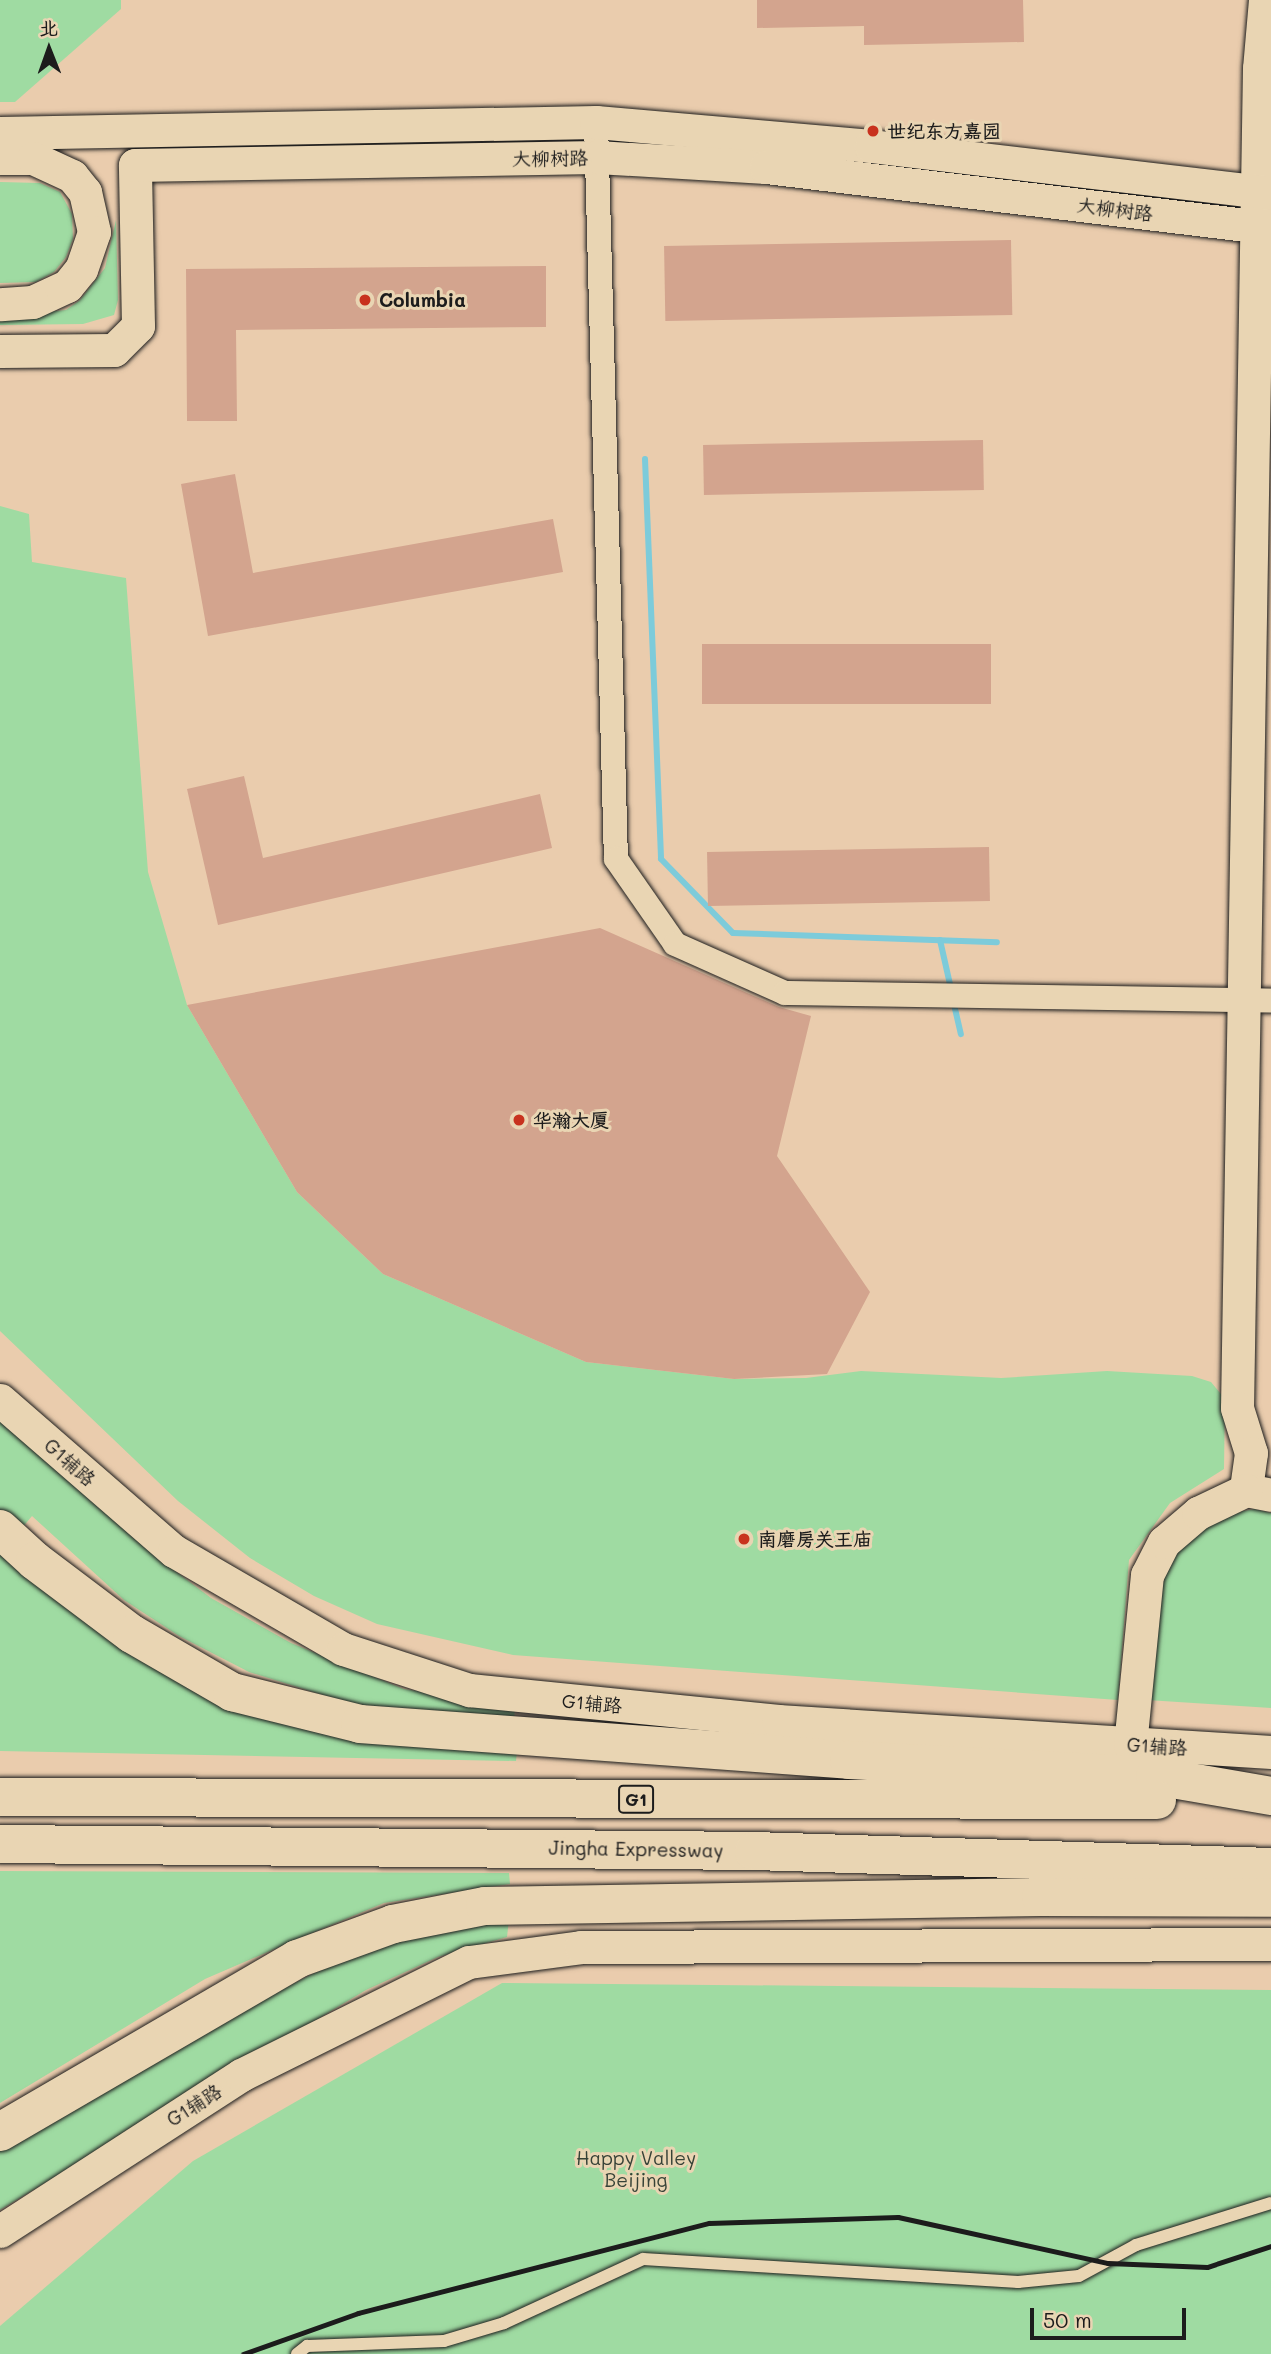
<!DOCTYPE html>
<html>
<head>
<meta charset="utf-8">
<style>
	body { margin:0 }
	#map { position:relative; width:1271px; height:2354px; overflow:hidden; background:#eaccad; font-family:Mali,"LXGW WenKai TC",sans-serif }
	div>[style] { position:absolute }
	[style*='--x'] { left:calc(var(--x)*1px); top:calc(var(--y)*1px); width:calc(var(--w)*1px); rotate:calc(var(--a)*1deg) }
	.green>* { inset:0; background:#9fdba2 }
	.stream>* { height:6px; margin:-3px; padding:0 3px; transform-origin:3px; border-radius:3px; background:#7dcbda }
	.building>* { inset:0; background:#d3a48e; transform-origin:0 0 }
	.roads { filter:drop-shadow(0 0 2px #1c1c1c) drop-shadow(0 0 2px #1c1c1c) }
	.lane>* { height:12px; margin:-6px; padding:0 6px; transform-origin:6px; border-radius:6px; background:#e9d5b3 }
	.street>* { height:24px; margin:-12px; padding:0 12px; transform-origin:12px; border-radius:12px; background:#e9d5b3 }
	.secondary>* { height:33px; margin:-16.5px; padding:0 16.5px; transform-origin:16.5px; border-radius:16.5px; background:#e9d5b3 }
	.highway>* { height:38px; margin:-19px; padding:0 19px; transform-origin:19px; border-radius:19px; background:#e9d5b3 }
	.rail>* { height:5px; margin:-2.5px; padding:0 2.5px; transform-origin:2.5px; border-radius:2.5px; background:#1c1c1c }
	.dots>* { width:19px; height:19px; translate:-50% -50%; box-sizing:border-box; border:4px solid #e9d5b3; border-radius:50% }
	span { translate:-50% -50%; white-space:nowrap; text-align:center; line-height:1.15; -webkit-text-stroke:6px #e9d5b3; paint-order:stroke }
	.shield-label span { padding:2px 5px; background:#e9d5b3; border:2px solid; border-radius:5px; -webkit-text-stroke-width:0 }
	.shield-label { font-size:18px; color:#1c1c1c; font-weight:700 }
	.poi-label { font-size:19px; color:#1c1c1c; font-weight:700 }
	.left { translate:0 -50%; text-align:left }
	.street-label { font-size:19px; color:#1c1c1c }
	.park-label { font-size:19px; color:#364237 }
	.north { position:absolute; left:14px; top:14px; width:70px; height:70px; -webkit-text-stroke:5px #e9d5b3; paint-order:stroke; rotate:359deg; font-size:19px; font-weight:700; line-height:28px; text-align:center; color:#1c1c1c }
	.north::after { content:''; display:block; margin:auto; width:24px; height:32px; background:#1c1c1c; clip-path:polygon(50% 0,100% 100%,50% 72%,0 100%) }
	.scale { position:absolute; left:1030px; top:2308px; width:156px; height:32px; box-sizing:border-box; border:4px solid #1c1c1c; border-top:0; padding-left:9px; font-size:21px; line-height:24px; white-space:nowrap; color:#1c1c1c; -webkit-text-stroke:5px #e9d5b3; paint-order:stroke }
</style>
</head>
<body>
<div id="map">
	<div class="green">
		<div style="clip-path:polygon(0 0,121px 0,121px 9px,15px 102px,0 102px)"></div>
		<div style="clip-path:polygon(0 182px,40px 183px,60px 192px,72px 214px,73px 239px,66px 257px,54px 272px,36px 282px,0 283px)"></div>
		<div style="clip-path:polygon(116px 220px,118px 300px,114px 315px,83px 324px,0 325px,0 316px,66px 310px,80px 300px,105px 268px)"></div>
		<div style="clip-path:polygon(0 506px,29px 514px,32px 562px,126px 578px,148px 872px,187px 1005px,297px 1192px,383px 1274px,586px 1362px,734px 1379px,806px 1378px,861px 1371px,1001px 1378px,1107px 1371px,1192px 1376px,1211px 1382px,1225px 1399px,1224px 1469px,1170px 1503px,1129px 1560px,1118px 1700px,513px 1655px,377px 1624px,314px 1596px,250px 1558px,178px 1501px,0 1331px)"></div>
		<div style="clip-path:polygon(0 1407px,162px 1561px,211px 1598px,291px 1643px,404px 1689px,515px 1706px,514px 1723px,355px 1705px,249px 1672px,179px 1636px,124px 1600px,32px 1516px,7px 1546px,169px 1668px,517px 1752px,516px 1761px,0 1751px)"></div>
		<div style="clip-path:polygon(1255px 1509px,1271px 1513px,1271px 1708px,1147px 1700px,1163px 1567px,1177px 1544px,1219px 1515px)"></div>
		<div style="clip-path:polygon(0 1871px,509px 1873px,510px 1884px,384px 1903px,298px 1939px,205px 1979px,0 2103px)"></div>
		<div style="clip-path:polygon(509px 1919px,507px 1937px,438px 1957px,366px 1990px,0 2210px,0 2149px,255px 2003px,330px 1965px,428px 1932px)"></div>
		<div style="clip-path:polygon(502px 1983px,1271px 1990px,1271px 2354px,0 2354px,0 2326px,193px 2161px)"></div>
	</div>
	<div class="stream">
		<div style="--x:645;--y:459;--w:400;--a:87.7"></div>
		<div style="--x:661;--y:859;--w:103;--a:45.8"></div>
		<div style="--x:733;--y:933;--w:264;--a:2"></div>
		<div style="--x:940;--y:940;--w:50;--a:77.3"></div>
		<div style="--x:953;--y:1000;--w:35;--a:77"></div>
	</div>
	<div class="building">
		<div style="clip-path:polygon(757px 0,1023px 0,1024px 42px,864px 45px,864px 26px,757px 28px)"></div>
		<div style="left:1011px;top:240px;width:75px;height:347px;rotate:89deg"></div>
		<div style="clip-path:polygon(546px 266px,546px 327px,236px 330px,237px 421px,187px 421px,186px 269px)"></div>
		<div style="left:983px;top:440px;width:50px;height:280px;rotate:89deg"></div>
		<div style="clip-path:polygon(235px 474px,253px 573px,553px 519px,563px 572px,208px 636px,181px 484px)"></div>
		<div style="left:702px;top:644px;width:289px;height:60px"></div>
		<div style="clip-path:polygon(244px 776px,263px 858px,540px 794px,552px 848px,218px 925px,187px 789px)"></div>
		<div style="left:989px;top:847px;width:54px;height:282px;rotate:89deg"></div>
		<div style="clip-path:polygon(600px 928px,779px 1007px,811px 1016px,777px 1156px,870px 1292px,827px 1374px,734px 1379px,586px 1362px,383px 1274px,297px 1192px,187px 1005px)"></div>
	</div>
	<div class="roads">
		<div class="lane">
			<div style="--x:297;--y:2354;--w:13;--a:-39"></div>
			<div style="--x:307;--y:2346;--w:137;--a:-2.1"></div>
			<div style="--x:444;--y:2341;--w:63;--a:-16.7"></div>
			<div style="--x:504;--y:2323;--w:153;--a:-24.7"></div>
			<div style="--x:643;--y:2259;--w:376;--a:3.5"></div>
			<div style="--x:1018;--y:2282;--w:61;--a:-5.6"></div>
			<div style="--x:1079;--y:2276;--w:65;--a:-28.5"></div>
			<div style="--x:1136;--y:2245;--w:141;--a:-17.3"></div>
		</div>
		<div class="street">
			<div style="--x:596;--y:122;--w:737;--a:88.45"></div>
			<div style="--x:616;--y:859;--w:103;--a:55.2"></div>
			<div style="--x:675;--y:944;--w:120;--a:24"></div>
			<div style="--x:785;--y:993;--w:486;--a:0.9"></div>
		</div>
		<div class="secondary">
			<div style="--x:1265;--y:0;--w:68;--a:95"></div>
			<div style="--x:1259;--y:68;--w:1340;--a:90.94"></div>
			<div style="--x:1237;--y:1408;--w:47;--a:72.7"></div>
			<div style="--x:1251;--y:1453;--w:37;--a:98"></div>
			<div style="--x:1246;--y:1490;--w:25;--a:11"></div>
			<div style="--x:0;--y:133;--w:596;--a:-1.06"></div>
			<div style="--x:596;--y:122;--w:276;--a:5"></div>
			<div style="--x:871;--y:146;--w:403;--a:6.7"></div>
			<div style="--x:0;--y:158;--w:33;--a:0"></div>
			<div style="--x:33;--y:158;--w:43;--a:24.8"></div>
			<div style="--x:72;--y:176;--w:21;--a:51"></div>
			<div style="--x:85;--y:192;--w:41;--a:77.3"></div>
			<div style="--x:94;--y:232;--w:39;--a:109"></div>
			<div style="--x:81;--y:269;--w:22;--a:129"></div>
			<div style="--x:67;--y:286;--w:38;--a:155"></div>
			<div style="--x:32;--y:302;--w:32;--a:176"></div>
			<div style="--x:0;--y:351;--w:114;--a:-0.5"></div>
			<div style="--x:114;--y:350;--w:34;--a:-45"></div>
			<div style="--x:138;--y:326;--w:161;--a:-91.1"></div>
			<div style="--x:135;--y:165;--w:462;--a:-1"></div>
			<div style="--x:597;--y:157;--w:169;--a:3.4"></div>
			<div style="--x:766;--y:167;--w:509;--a:6.89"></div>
			<div style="--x:0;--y:1400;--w:230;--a:41"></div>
			<div style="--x:174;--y:1551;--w:195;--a:30.1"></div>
			<div style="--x:343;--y:1649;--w:133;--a:18"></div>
			<div style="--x:469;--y:1690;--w:311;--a:5.7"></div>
			<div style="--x:778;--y:1721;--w:494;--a:3.6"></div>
			<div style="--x:1130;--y:1745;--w:171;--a:-84.3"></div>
			<div style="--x:1147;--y:1575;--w:37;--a:-63"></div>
			<div style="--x:1164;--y:1542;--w:45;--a:-40.5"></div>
			<div style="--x:1198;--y:1513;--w:53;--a:-25.6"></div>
			<div style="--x:0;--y:2231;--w:287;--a:-32.9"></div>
			<div style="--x:241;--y:2075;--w:254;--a:-26.4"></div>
			<div style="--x:469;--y:1962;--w:113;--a:-7.6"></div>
			<div style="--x:581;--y:1947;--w:690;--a:-0.25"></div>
		</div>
		<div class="highway">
			<div style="--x:0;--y:1529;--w:47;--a:42.4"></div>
			<div style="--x:35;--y:1561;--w:121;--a:37"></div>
			<div style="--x:132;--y:1634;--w:116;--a:30.1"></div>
			<div style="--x:232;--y:1692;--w:132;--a:14"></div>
			<div style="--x:360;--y:1724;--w:490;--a:4.2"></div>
			<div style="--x:849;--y:1760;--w:306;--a:3"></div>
			<div style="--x:1155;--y:1776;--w:118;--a:9.8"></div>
			<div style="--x:0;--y:1797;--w:1157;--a:0.15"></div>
			<div style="--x:0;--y:1844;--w:754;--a:0.53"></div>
			<div style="--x:754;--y:1851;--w:517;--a:1.77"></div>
			<div style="--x:0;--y:2132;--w:344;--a:-30.2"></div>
			<div style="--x:297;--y:1959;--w:102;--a:-20"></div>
			<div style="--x:393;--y:1924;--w:94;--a:-11.1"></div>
			<div style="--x:485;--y:1906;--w:556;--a:-0.93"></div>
			<div style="--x:1041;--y:1897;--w:230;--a:0.2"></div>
		</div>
	</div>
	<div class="rail">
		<div style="--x:243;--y:2354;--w:122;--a:-19.6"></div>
		<div style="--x:358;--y:2313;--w:362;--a:-14.4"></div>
		<div style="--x:709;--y:2223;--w:189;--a:-1.8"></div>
		<div style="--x:898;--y:2217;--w:215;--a:12.4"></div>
		<div style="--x:1108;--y:2263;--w:99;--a:2.3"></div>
		<div style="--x:1207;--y:2267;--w:67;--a:-18.2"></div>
	</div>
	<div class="dots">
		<div style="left:873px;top:131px;background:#c8321e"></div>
		<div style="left:365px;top:300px;background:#c8321e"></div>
		<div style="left:519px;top:1120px;background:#c8321e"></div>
		<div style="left:744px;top:1539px;background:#c8321e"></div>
	</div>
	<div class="shield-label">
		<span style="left:636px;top:1799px">G1</span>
	</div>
	<div class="poi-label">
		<span class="left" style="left:887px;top:131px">世纪东方嘉园</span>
		<span class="left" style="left:379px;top:300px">Columbia</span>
		<span class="left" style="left:533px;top:1120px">华瀚大厦</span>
		<span class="left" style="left:758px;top:1539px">南磨房关王庙</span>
	</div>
	<div class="street-label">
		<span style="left:550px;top:158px;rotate:-1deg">大柳树路</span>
		<span style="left:1115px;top:209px;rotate:7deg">大柳树路</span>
		<span style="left:70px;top:1462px;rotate:41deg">G1辅路</span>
		<span style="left:592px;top:1703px;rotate:5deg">G1辅路</span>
		<span style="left:1157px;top:1746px;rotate:3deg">G1辅路</span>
		<span style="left:636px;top:1849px;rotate:1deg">Jingha Expressway</span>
		<span style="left:194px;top:2105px;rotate:-33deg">G1辅路</span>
	</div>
	<div class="park-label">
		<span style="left:636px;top:2169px">Happy Valley<br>Beijing</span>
	</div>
	<div class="north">北</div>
	<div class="scale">50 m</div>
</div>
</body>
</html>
